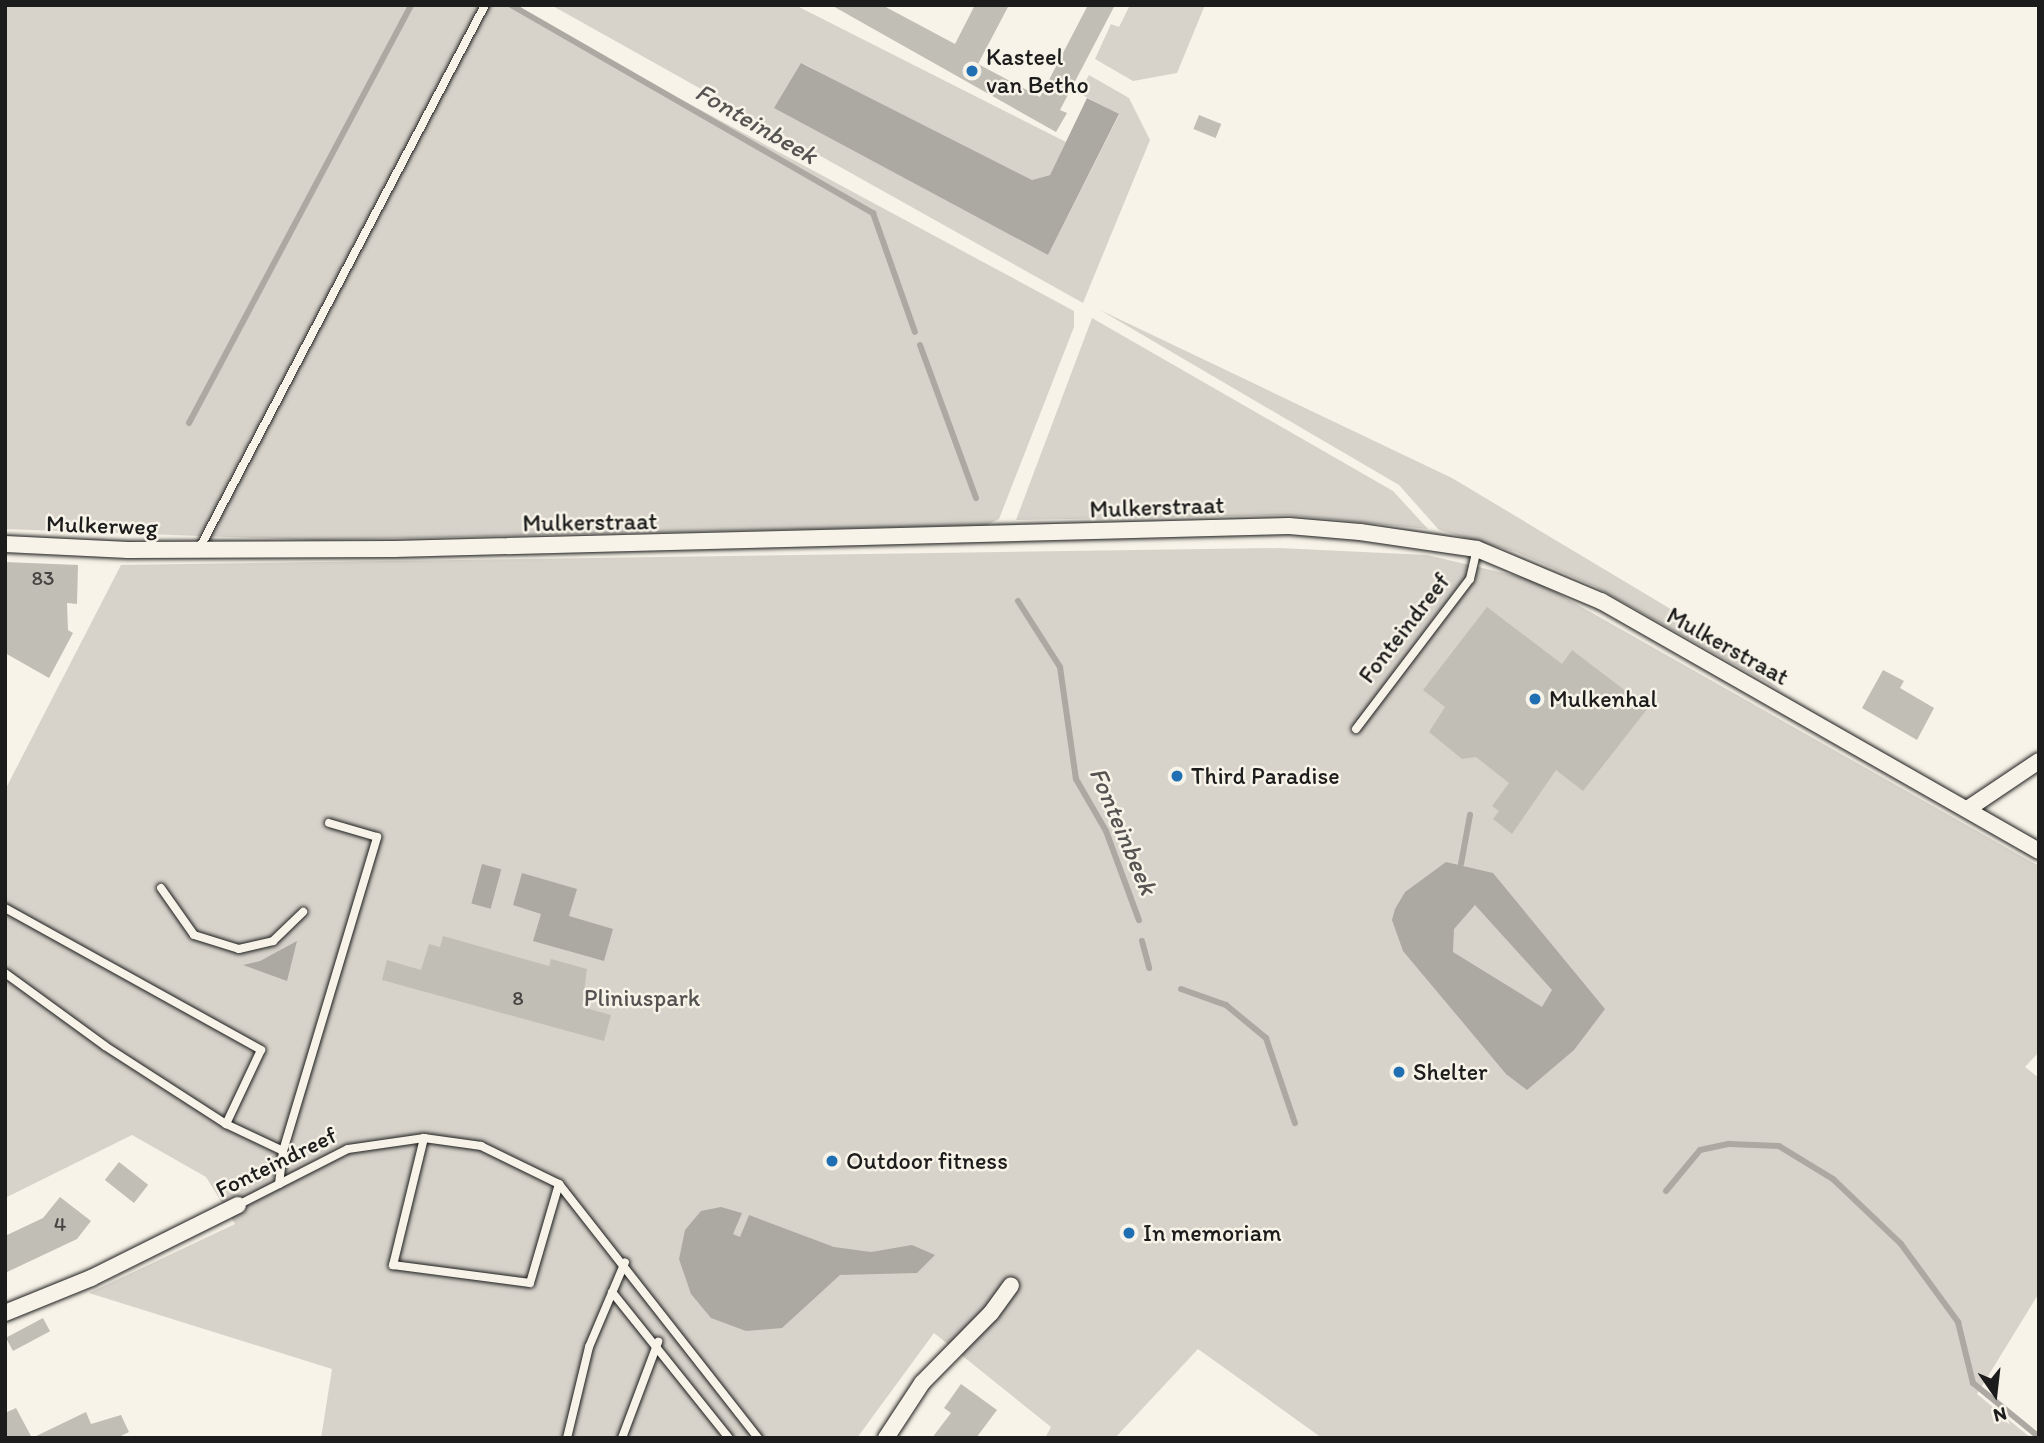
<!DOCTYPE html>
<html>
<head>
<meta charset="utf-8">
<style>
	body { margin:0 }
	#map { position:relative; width:2044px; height:1443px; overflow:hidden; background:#f7f3e8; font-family:Itim,sans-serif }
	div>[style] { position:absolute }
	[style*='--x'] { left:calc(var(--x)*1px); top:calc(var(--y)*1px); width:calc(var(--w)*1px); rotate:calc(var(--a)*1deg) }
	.green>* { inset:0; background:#d7d3cb }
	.water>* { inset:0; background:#aca9a2; transform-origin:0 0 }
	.stream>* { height:6px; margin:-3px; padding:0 3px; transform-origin:3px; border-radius:3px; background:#aca9a2 }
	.building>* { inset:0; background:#c0beb5; transform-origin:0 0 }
	.roads { filter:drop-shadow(0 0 2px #1c1c1c) drop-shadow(0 0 2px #1c1c1c) }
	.lane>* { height:8px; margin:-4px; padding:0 4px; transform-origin:4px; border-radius:4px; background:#f7f3e8 }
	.street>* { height:16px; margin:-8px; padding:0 8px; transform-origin:8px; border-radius:8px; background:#f7f3e8 }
	.dots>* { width:19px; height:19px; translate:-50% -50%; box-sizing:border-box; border:4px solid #f7f3e8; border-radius:50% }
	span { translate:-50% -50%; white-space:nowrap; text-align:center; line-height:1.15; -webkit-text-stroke:5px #f7f3e8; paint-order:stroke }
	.number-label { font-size:21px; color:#454442 }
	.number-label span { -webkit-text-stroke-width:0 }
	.poi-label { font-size:24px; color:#1c1c1c }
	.left { translate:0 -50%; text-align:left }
	.street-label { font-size:24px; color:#1c1c1c }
	.park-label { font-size:24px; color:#545351 }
	.water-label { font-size:26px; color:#565452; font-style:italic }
	.frame { position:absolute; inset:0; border:7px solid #1c1c1c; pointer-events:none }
	.north { position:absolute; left:1960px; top:1359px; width:70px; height:70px; -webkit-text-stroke:5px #f7f3e8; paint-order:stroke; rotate:166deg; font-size:19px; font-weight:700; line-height:28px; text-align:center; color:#1c1c1c }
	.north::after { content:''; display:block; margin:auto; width:24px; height:32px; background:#1c1c1c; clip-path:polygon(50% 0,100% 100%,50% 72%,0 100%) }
</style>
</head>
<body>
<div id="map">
	<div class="green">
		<div style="clip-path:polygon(5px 5px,506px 5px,1074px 311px,1074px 327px,999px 519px,987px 525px,314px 540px,5px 529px)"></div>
		<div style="clip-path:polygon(551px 5px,795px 5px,1066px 142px,1050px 175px,1032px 180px,1011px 174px,802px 63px,1048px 255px,1119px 115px,1079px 93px,1089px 75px,1129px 98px,1150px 140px,1083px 303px)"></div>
		<div style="clip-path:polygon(1130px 5px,1205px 5px,1177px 73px,1133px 81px,1095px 59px,1111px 24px,1119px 27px)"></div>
		<div style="clip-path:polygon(1100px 310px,1452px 478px,1694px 623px,1782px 691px,1596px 587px,1516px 552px,1439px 530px,1399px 485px)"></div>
		<div style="clip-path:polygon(1092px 318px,1393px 491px,1428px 529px,1288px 515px,1016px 520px)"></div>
		<div style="clip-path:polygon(1279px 548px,1427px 555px,1534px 580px,2039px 866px,2039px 1052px,2025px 1067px,2039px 1078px,2039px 1293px,1977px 1394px,2031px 1438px,1322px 1438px,1198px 1349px,1115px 1438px,1045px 1438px,1051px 1427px,934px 1333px,857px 1438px,321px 1438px,332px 1369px,89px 1293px,235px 1224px,206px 1177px,132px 1135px,5px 1198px,5px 790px,121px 565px)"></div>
	</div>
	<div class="water">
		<div style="clip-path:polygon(801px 63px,1032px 180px,1050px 175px,1087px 98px,1119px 114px,1048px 255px,774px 108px)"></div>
		<div style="clip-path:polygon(evenodd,1446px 862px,1493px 873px,1605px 1009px,1574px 1050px,1527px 1090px,1506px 1074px,1403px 951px,1392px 920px,1395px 909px,1405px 892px,1446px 862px,1475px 905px,1552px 990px,1542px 1007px,1453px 952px,1454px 929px,1475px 905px)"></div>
		<div style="left:482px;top:864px;width:20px;height:41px;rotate:15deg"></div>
		<div style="clip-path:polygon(522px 873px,577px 889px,569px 916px,613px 929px,604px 961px,533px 941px,541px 914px,513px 905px)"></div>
		<div style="clip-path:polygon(297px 941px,287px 981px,243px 965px,260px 961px)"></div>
		<div style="clip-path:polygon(721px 1207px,742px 1213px,733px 1234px,740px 1237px,749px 1215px,834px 1247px,871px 1252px,912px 1245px,935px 1255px,917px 1273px,840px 1275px,782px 1328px,746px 1331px,711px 1318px,691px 1294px,679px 1259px,685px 1230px,701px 1211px)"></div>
	</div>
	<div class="stream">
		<div style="--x:511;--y:5;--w:418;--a:29.9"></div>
		<div style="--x:873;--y:213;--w:126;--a:70.6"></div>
		<div style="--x:920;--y:345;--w:163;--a:69.9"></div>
		<div style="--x:189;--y:423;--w:473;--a:-62"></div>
		<div style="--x:1018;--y:601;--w:78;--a:57.5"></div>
		<div style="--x:1060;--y:667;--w:113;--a:81.9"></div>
		<div style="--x:1076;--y:779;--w:60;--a:60"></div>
		<div style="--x:1106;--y:831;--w:95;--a:69.7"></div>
		<div style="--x:1461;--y:864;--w:50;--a:-79.6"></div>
		<div style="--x:1142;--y:941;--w:28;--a:75"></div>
		<div style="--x:1181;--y:989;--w:48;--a:19.6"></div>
		<div style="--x:1226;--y:1005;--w:52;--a:39.5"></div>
		<div style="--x:1266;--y:1038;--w:90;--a:71.2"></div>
		<div style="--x:1666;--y:1191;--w:53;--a:-50.3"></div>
		<div style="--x:1700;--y:1150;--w:30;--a:-12"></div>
		<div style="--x:1729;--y:1144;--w:50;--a:2.3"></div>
		<div style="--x:1779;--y:1146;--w:63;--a:31.4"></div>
		<div style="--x:1833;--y:1179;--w:94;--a:43.7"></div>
		<div style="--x:1901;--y:1244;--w:97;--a:53.8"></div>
		<div style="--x:1958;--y:1322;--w:63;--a:76.2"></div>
		<div style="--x:1973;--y:1383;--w:85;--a:39.3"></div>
	</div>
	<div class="building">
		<div style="clip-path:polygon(831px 5px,882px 5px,955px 44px,975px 5px,1009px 5px,978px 64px,1040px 97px,1088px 5px,1115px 5px,1060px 110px,1067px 113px,1056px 132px)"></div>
		<div style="left:1199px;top:115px;width:24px;height:15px;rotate:22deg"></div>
		<div style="clip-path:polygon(5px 562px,78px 565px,77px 604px,67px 603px,68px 630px,73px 633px,49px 678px,5px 653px)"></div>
		<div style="clip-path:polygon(1487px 607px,1562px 664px,1572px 650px,1648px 708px,1583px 791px,1556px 770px,1512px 834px,1493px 819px,1499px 811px,1492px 806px,1509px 783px,1476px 757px,1462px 759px,1429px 732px,1445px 707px,1423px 690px)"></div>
		<div style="clip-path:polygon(1883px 670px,1904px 681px,1900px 688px,1934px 708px,1917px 740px,1862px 708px)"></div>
		<div style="clip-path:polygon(443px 936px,549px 966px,551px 959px,587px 969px,582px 1007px,611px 1015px,604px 1041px,382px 980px,387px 960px,421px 970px,429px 944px,440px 947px)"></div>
		<div style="left:119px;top:1162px;width:37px;height:23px;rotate:38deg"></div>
		<div style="clip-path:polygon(60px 1197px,91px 1221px,77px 1239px,5px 1273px,5px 1236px,43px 1218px)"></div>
		<div style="left:43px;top:1318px;width:15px;height:42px;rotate:62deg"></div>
		<div style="clip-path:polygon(961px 1384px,997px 1410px,976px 1438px,932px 1438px,951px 1413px,944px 1408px)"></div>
		<div style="clip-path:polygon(16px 1408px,32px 1438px,86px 1412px,91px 1424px,121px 1415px,129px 1432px,117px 1438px,5px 1438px,5px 1413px)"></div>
	</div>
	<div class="roads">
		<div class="lane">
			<div style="--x:198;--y:551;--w:617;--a:-62.27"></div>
			<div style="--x:1356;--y:729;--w:188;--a:-52.8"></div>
			<div style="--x:1470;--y:579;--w:31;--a:-77"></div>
			<div style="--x:161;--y:888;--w:57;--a:54.9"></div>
			<div style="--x:194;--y:935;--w:47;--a:17.3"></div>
			<div style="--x:239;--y:949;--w:35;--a:-13"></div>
			<div style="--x:273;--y:941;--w:42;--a:-44"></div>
			<div style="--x:5;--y:908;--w:293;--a:29"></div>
			<div style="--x:261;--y:1050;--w:82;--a:115.3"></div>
			<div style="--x:5;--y:973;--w:124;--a:36.1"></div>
			<div style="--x:105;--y:1046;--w:144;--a:32.8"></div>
			<div style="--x:226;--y:1124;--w:63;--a:25.3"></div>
			<div style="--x:424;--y:1138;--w:131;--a:103.7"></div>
			<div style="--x:393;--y:1265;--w:138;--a:7.5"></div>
			<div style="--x:530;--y:1283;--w:103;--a:-73.7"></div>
			<div style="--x:279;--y:1184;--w:33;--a:-83"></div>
			<div style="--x:283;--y:1151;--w:328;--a:-73.3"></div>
			<div style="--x:377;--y:837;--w:50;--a:-163.7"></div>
			<div style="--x:238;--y:1205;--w:123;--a:-27"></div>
			<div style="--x:348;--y:1149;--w:77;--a:-8.2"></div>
			<div style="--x:424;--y:1138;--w:58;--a:8"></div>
			<div style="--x:481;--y:1146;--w:87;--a:26"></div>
			<div style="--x:559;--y:1184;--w:323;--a:51.9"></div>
			<div style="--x:612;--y:1292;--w:187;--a:51.3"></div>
			<div style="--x:567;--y:1438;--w:94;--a:-76.4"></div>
			<div style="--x:589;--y:1347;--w:92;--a:-67"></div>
			<div style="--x:622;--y:1438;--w:103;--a:-69.4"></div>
		</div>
		<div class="street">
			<div style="--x:5;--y:544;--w:123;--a:2.8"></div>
			<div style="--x:128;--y:550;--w:266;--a:-0.2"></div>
			<div style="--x:394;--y:549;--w:895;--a:-1.47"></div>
			<div style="--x:1289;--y:526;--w:71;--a:4.8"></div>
			<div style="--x:1360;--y:532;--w:118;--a:8.3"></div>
			<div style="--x:1477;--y:549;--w:134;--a:22.8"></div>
			<div style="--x:1601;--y:601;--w:504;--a:29.72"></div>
			<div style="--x:1969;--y:808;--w:84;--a:-33.9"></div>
			<div style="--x:5;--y:1313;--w:93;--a:-22.1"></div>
			<div style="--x:91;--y:1278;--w:164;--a:-26.4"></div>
			<div style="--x:886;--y:1438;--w:66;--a:-56.8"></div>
			<div style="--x:922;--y:1383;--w:98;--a:-45.4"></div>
			<div style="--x:991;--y:1313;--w:34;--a:-54"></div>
		</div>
	</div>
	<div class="dots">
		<div style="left:972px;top:71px;background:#1f6fb2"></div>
		<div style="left:1535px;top:699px;background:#1f6fb2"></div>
		<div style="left:1177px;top:776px;background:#1f6fb2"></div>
		<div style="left:1399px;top:1072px;background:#1f6fb2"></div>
		<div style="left:832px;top:1161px;background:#1f6fb2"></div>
		<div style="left:1129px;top:1233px;background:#1f6fb2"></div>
	</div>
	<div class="number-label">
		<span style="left:43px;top:578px">83</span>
		<span style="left:518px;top:998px">8</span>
		<span style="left:60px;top:1224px">4</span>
	</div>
	<div class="poi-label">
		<span class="left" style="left:986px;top:71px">Kasteel<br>van Betho</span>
		<span class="left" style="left:1549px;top:699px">Mulkenhal</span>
		<span class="left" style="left:1191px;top:776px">Third Paradise</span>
		<span class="left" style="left:1413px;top:1072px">Shelter</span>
		<span class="left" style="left:846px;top:1161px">Outdoor fitness</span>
		<span class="left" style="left:1143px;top:1233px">In memoriam</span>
	</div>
	<div class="street-label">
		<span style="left:1157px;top:507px;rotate:-2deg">Mulkerstraat</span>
		<span style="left:590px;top:522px;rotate:-1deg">Mulkerstraat</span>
		<span style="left:102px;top:525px;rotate:2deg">Mulkerweg</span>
		<span style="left:1404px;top:628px;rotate:-52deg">Fonteindreef</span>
		<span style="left:1728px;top:646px;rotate:29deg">Mulkerstraat</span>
		<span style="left:276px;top:1162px;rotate:-26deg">Fonteindreef</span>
	</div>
	<div class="park-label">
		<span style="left:642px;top:998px">Pliniuspark</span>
	</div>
	<div class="water-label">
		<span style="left:756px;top:124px;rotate:30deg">Fonteinbeek</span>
		<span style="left:1123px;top:831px;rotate:67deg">Fonteinbeek</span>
	</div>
	<div class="frame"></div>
	<div class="north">N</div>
</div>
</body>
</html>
